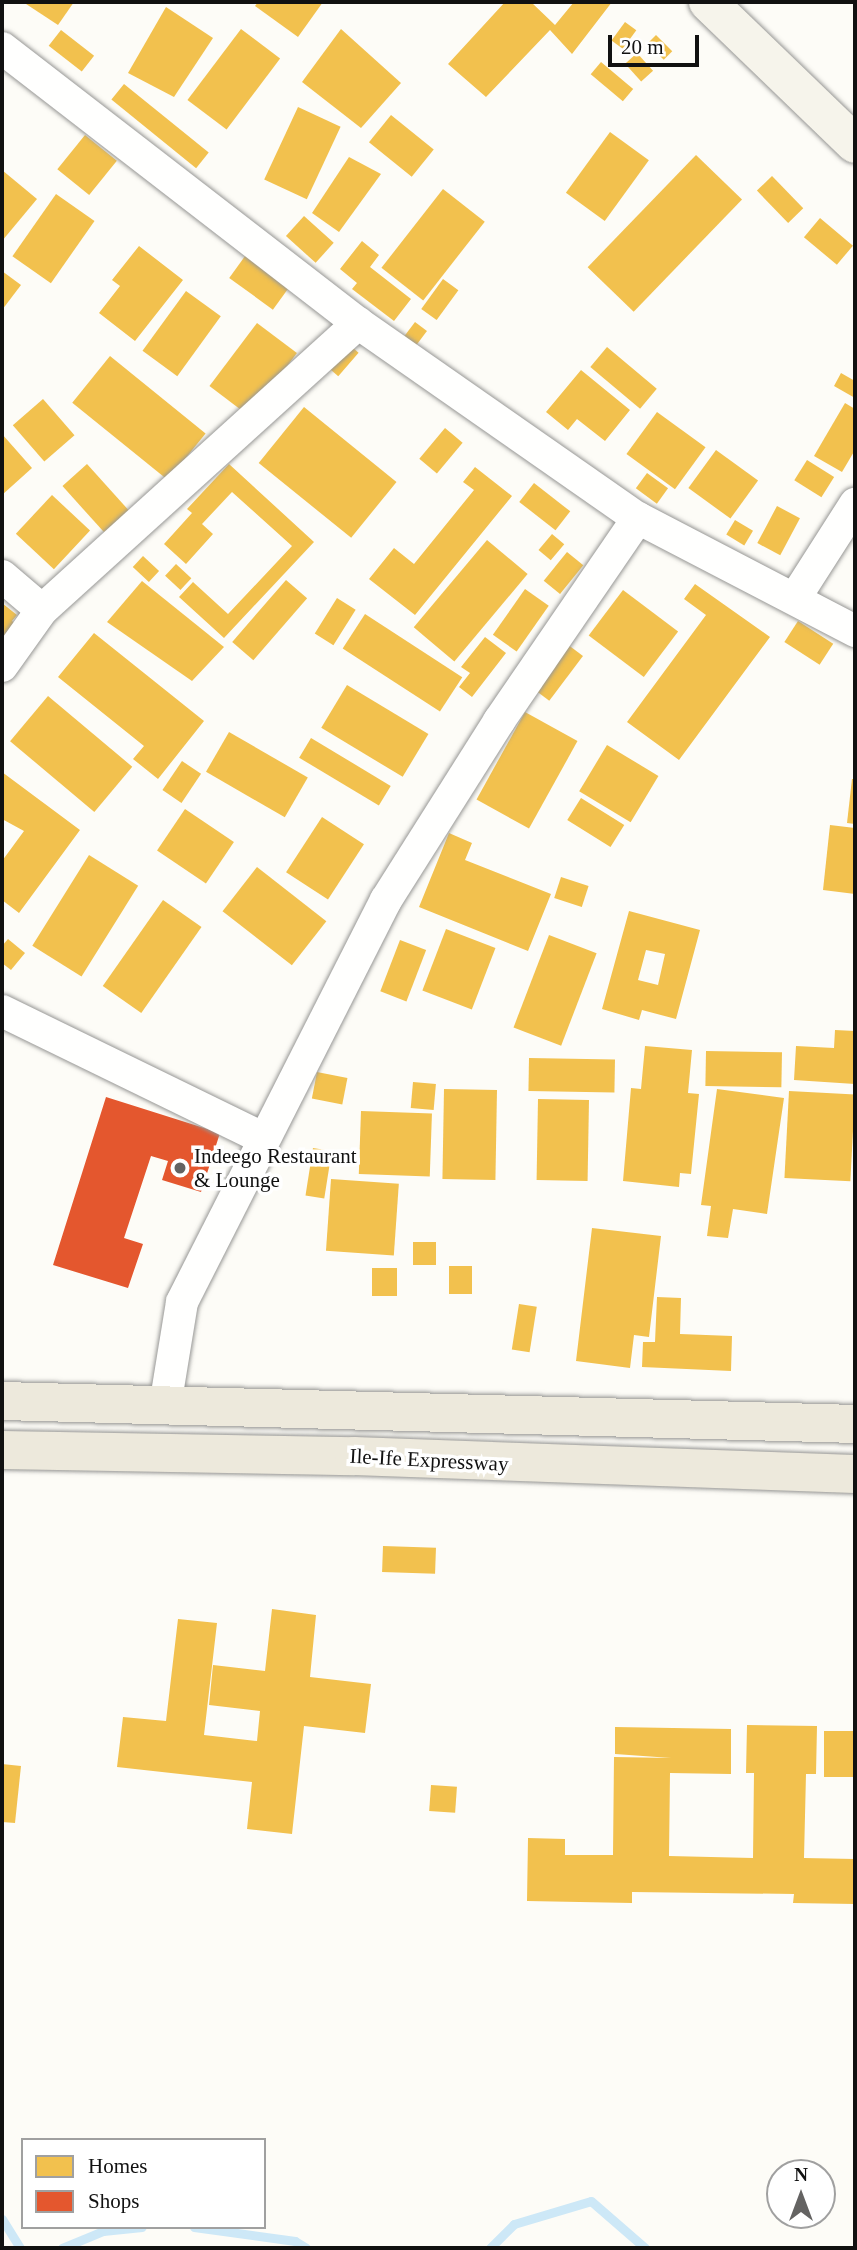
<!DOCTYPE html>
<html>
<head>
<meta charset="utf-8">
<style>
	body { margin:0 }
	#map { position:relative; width:857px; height:2250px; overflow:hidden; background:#fdfcf7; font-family:Georgia,serif }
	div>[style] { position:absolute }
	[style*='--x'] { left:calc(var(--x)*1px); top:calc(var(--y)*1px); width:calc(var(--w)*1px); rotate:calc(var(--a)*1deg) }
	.homes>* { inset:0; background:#f2c14e; transform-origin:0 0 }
	.shops>* { inset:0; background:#e4572e }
	.stream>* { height:9px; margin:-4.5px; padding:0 4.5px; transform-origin:4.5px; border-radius:4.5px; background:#cde8f7 }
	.roads { filter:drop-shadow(0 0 2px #979795) drop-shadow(0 0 2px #979795) }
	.minor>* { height:32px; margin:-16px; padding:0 16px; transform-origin:16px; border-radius:16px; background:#fffffe }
	.secondary>* { height:38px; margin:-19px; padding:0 19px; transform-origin:19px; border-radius:19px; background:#f6f4eb }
	.primary>* { height:38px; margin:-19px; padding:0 19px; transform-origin:19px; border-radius:19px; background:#ede9dc }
	.dots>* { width:19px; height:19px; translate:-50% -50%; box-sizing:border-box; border:4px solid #fff; border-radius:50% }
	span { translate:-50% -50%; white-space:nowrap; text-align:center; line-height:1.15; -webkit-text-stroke:7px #fff; paint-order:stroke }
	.poi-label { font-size:21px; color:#111 }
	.left { translate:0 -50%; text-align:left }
	.street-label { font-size:21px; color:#111 }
	.frame { position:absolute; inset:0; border:4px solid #111; pointer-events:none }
	.legend { position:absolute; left:21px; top:2138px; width:245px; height:91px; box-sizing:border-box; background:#fff; border:2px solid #a0a0a0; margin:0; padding:9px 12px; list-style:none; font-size:21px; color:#111 }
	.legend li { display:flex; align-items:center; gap:14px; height:35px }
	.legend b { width:35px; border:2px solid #a0a0a0 }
	.north { position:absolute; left:766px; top:2159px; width:70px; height:70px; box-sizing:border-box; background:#fff; border:2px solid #a0a0a0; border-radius:50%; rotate:0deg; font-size:19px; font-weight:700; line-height:28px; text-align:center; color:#111 }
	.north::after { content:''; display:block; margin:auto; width:24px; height:32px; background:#646362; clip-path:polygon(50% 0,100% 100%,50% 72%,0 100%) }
	.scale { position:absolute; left:608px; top:35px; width:91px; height:32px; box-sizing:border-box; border:4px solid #111; border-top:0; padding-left:9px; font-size:21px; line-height:24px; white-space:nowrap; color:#111; -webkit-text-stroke:5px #fff; paint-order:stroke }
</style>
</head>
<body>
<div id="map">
	<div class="homes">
		<div style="clip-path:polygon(23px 2px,74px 2px,58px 25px)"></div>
		<div style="clip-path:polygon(258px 2px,323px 2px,298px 37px,255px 6px)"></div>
		<div style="clip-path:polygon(505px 2px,531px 2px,555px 25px,574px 2px,612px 2px,572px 54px,550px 30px,486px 97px,448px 64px)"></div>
		<div style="clip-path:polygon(166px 7px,213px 38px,174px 97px,128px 73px)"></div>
		<div style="left:625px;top:22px;width:14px;height:23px;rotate:36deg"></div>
		<div style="left:241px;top:29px;width:49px;height:89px;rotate:37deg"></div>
		<div style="clip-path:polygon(341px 29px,401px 83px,361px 128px,302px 82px)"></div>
		<div style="left:61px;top:30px;width:42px;height:20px;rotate:38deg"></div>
		<div style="left:656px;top:35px;width:23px;height:12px;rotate:45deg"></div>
		<div style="left:637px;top:53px;width:24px;height:16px;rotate:48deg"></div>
		<div style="left:601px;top:62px;width:42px;height:16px;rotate:40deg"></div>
		<div style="left:124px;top:84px;width:109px;height:20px;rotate:39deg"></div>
		<div style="left:298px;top:107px;width:47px;height:80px;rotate:25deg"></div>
		<div style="left:391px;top:115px;width:55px;height:35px;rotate:39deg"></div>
		<div style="left:610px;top:132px;width:48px;height:75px;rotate:36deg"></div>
		<div style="left:85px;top:135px;width:41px;height:44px;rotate:39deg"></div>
		<div style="left:696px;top:155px;width:64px;height:156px;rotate:44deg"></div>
		<div style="clip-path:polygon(349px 157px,381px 174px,339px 232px,312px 213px)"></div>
		<div style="clip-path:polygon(2px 170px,37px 199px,2px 241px)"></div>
		<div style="left:772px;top:176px;width:45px;height:21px;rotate:46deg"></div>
		<div style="left:443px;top:189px;width:53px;height:100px;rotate:38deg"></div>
		<div style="left:56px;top:194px;width:47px;height:76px;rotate:35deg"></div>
		<div style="left:304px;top:216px;width:40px;height:27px;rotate:42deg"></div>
		<div style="left:820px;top:218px;width:43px;height:25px;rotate:40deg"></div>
		<div style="clip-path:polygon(362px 241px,379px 255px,370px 267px,411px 299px,394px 321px,352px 289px,357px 283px,340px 269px)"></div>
		<div style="clip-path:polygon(139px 246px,183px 280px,135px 341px,99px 313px,120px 286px,112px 280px)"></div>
		<div style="left:248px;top:252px;width:54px;height:32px;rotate:36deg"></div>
		<div style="clip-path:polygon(2px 271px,21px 285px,2px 310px)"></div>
		<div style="left:443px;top:279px;width:19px;height:37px;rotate:36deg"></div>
		<div style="left:186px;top:291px;width:43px;height:74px;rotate:36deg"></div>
		<div style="left:415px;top:322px;width:15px;height:21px;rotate:37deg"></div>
		<div style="left:257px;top:323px;width:50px;height:79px;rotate:37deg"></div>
		<div style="left:345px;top:341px;width:18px;height:31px;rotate:41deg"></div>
		<div style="left:607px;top:347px;width:65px;height:26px;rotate:40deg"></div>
		<div style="left:110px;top:356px;width:123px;height:60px;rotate:39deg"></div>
		<div style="clip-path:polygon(581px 370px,630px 410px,605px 441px,577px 419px,568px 430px,546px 412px)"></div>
		<div style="clip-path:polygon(841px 373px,855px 381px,855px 398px,834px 386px)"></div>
		<div style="left:43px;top:399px;width:48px;height:40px;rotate:49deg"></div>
		<div style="clip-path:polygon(845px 403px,855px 409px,855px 450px,842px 472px,814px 456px)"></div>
		<div style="left:304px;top:407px;width:119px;height:72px;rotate:39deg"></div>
		<div style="left:657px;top:412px;width:60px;height:52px;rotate:36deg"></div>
		<div style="left:445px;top:428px;width:23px;height:40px;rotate:40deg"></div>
		<div style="clip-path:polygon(2px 434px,32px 468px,2px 495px)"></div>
		<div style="left:716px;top:450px;width:52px;height:47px;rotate:36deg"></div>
		<div style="left:807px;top:460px;width:32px;height:24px;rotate:32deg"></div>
		<div style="left:87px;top:464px;width:69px;height:33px;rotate:48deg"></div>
		<div style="clip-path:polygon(229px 464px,314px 542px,224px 638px,179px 597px,193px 582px,228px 614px,292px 546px,232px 492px,202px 524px,213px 534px,186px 564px,164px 544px,192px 513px,187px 509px)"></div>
		<div style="clip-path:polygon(475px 467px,512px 496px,415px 615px,369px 579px,394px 548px,414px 564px,474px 490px,463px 482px)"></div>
		<div style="left:647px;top:473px;width:26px;height:19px;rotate:36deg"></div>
		<div style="left:534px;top:483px;width:46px;height:24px;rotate:38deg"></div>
		<div style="left:52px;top:495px;width:52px;height:53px;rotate:43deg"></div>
		<div style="left:777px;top:506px;width:26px;height:42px;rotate:28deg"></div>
		<div style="left:735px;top:520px;width:21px;height:17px;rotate:31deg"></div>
		<div style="left:552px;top:534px;width:16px;height:21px;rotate:40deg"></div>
		<div style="left:487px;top:540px;width:53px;height:114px;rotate:40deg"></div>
		<div style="left:567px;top:552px;width:21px;height:37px;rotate:39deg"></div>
		<div style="left:143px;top:556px;width:22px;height:15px;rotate:43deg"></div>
		<div style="left:176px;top:564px;width:21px;height:16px;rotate:43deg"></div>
		<div style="left:286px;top:580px;width:28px;height:82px;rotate:41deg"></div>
		<div style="clip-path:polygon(142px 581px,224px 647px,192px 681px,107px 622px)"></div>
		<div style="clip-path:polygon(695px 584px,770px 637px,679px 760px,627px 722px,706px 615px,684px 599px)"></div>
		<div style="left:525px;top:589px;width:29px;height:56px;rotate:35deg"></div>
		<div style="left:623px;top:590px;width:69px;height:57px;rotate:37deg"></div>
		<div style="left:337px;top:598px;width:22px;height:42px;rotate:32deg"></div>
		<div style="clip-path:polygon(2px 603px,17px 615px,12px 621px,23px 629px,2px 657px)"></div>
		<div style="left:365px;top:614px;width:116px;height:41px;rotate:33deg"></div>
		<div style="left:798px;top:621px;width:42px;height:25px;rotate:33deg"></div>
		<div style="clip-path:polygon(94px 633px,204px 721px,158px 779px,133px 759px,144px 746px,58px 677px)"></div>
		<div style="clip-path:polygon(485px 637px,506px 653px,472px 697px,459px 687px,470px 673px,461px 667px)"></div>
		<div style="left:567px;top:644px;width:20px;height:56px;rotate:37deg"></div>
		<div style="left:347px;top:685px;width:95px;height:50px;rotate:31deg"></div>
		<div style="left:48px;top:696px;width:110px;height:59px;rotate:40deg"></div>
		<div style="left:525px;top:712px;width:60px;height:100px;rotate:29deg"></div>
		<div style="left:229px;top:732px;width:91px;height:46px;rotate:30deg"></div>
		<div style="left:311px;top:738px;width:93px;height:23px;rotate:31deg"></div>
		<div style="left:607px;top:745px;width:60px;height:54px;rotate:31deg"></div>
		<div style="left:182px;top:761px;width:23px;height:35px;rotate:34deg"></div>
		<div style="clip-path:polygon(2px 772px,80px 830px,19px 913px,2px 900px,2px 861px,24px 831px,2px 819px)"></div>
		<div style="clip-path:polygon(852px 779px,855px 779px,855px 824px,847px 823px)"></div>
		<div style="left:581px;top:798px;width:51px;height:26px;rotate:32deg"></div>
		<div style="left:185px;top:809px;width:59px;height:50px;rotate:34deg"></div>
		<div style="left:322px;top:817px;width:50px;height:66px;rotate:33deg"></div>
		<div style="clip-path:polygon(830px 825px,855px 828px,855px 894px,823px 890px)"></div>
		<div style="clip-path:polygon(449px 833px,472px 843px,465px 860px,551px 894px,528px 951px,419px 907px)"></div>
		<div style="left:89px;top:855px;width:58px;height:107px;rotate:32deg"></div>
		<div style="left:257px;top:867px;width:88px;height:56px;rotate:38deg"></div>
		<div style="left:561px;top:877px;width:29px;height:22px;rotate:18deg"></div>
		<div style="left:163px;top:900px;width:47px;height:105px;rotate:35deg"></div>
		<div style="clip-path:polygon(evenodd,629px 911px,700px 930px,676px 1019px,642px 1010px,639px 1020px,602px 1009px,629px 911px,646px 950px,665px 954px,658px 985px,638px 980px,646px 950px)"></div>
		<div style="left:446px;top:929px;width:53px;height:66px;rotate:21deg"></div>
		<div style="left:549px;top:935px;width:51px;height:99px;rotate:21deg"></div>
		<div style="clip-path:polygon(8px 939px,25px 953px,11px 970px,2px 963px,2px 946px)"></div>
		<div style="left:400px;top:940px;width:28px;height:55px;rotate:21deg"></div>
		<div style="clip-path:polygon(835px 1030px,855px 1031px,855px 1084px,794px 1080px,796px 1046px,834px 1048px)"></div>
		<div style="clip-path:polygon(645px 1046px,692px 1050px,688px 1093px,699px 1094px,691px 1174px,680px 1173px,679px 1187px,623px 1181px,631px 1088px,641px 1089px)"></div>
		<div style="left:706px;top:1051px;width:76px;height:35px;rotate:1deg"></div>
		<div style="left:529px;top:1058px;width:86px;height:33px;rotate:1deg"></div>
		<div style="left:317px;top:1072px;width:31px;height:27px;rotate:11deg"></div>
		<div style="left:413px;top:1082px;width:23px;height:26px;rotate:5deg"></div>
		<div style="left:444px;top:1089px;width:53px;height:90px;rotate:1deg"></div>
		<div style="clip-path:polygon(717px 1089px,784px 1098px,767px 1214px,733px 1209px,728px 1238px,707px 1236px,711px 1206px,701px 1205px)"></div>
		<div style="left:789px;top:1091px;width:66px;height:87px;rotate:3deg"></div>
		<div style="left:538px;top:1099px;width:51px;height:81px;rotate:1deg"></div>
		<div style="left:361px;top:1111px;width:71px;height:63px;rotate:2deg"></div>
		<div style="left:313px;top:1148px;width:19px;height:48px;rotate:9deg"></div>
		<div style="left:331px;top:1179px;width:68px;height:72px;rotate:4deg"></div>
		<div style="clip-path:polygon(592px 1228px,661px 1236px,649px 1337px,634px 1335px,630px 1368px,576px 1361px)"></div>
		<div style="left:413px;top:1242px;width:23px;height:23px"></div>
		<div style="left:449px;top:1266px;width:23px;height:28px"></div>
		<div style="left:372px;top:1268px;width:25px;height:28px"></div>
		<div style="clip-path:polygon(657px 1297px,681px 1298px,680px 1334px,732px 1336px,731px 1371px,642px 1367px,643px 1342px,655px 1342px)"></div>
		<div style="left:519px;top:1304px;width:18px;height:46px;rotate:9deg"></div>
		<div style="left:383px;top:1546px;width:53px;height:26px;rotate:2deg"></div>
		<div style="clip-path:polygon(272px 1609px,316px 1615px,310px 1677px,371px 1684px,365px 1733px,304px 1726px,292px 1834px,247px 1829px,252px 1782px,117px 1767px,123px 1717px,166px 1721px,178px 1619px,217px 1623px,204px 1735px,257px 1741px,260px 1711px,209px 1705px,213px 1665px,265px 1671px)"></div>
		<div style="clip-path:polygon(747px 1725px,817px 1726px,816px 1774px,806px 1774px,804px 1858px,855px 1859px,855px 1904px,793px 1903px,794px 1894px,632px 1892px,632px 1903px,527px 1901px,528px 1838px,565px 1839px,565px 1855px,613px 1855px,614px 1757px,671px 1758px,615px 1754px,615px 1727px,731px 1729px,731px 1774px,670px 1773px,669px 1856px,753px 1858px,754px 1773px,746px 1773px)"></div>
		<div style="left:824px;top:1731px;width:31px;height:46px"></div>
		<div style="clip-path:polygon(2px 1764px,21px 1766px,15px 1823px,2px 1822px)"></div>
		<div style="left:431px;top:1785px;width:26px;height:26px;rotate:4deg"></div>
	</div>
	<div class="shops">
		<div style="clip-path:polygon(106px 1097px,220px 1133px,201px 1192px,162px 1180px,168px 1161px,151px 1156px,124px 1238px,143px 1244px,128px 1288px,53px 1265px)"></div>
	</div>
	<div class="stream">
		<div style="--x:2;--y:2219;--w:34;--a:58"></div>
		<div style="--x:194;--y:2227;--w:102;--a:7.9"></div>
		<div style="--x:295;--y:2241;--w:13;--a:32"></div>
		<div style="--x:62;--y:2248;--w:44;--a:-22.5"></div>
		<div style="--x:103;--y:2231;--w:39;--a:-6"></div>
		<div style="--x:490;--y:2248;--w:34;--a:-45"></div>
		<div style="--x:514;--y:2224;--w:80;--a:-16.6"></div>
		<div style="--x:591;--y:2201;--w:72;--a:41"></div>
	</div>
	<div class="roads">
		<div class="minor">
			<div style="--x:2;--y:48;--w:450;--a:37.7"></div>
			<div style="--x:358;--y:323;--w:341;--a:34.9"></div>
			<div style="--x:638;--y:518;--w:245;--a:27.5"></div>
			<div style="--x:2;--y:576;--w:52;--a:40.4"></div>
			<div style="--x:795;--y:598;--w:112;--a:-57.4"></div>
			<div style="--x:2;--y:666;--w:69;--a:-54.5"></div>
			<div style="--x:42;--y:610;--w:427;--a:-42.2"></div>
			<div style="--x:2;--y:1011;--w:289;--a:26"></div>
			<div style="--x:165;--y:1406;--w:105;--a:-80.7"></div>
			<div style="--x:182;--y:1302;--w:451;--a:-63.1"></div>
			<div style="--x:386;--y:900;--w:212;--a:-57.7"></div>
			<div style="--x:499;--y:721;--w:246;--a:-55.6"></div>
		</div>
		<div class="secondary">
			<div style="--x:708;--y:2;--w:204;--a:44"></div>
		</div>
		<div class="primary">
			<div style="--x:2;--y:1401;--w:853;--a:1.54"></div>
			<div style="--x:2;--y:1450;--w:352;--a:1"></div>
			<div style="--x:354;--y:1456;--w:501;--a:2.06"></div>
		</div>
	</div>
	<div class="dots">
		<div style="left:180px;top:1168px;background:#646362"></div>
	</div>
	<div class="poi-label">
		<span class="left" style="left:194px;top:1168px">Indeego Restaurant<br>&amp; Lounge</span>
	</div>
	<div class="street-label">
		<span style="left:429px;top:1460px;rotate:3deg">Ile-Ife Expressway</span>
	</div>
	<div class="frame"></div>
	<ul class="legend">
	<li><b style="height:19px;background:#f2c14e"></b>Homes</li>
	<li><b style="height:19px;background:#e4572e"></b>Shops</li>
	</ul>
	<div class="north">N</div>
	<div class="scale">20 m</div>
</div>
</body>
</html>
